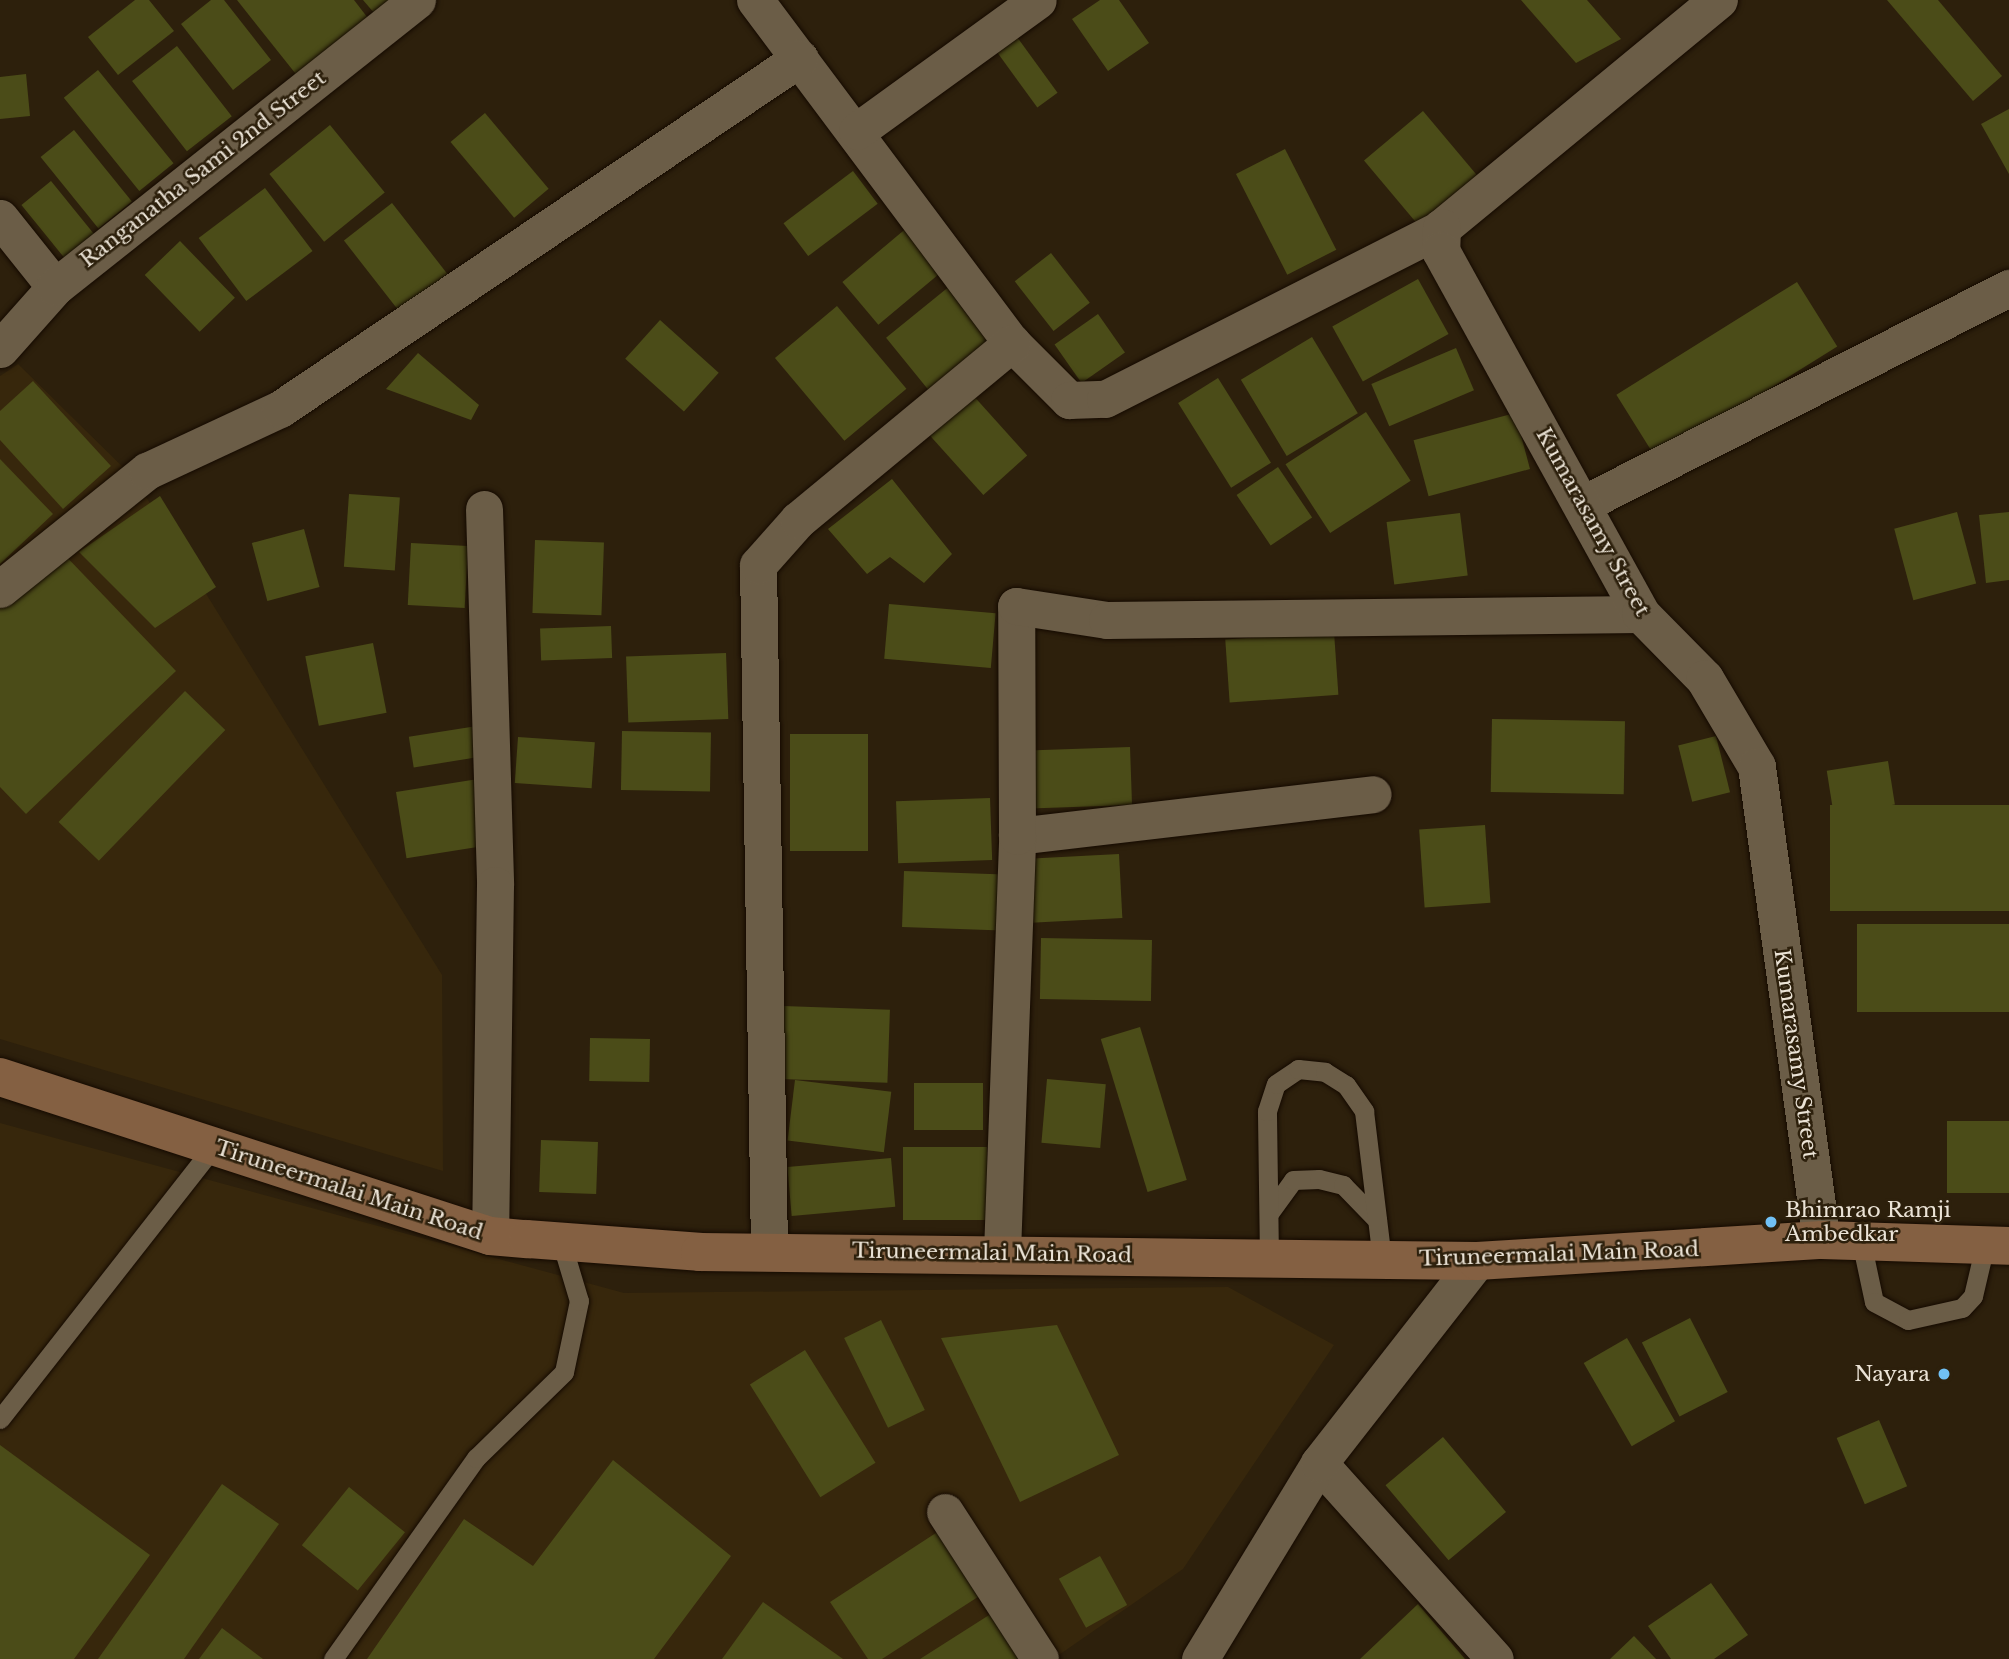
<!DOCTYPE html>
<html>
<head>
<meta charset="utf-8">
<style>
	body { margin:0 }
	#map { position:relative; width:2009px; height:1659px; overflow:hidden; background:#2d200c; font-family:"Libre Baskerville",serif }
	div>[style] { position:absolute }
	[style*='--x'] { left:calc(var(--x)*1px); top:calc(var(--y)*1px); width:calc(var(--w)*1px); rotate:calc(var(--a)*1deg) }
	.built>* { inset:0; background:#37270c }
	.building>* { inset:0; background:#4b4c18; transform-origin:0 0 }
	.roads { filter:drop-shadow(0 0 2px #150a00) drop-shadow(0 0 2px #150a00) }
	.service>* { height:19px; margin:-9.5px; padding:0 9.5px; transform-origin:9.5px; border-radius:9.5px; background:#6b5d47 }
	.minor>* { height:37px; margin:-18.5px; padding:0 18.5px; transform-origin:18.5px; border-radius:18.5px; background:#6b5d47 }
	.tertiary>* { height:38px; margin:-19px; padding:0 19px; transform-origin:19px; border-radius:19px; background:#6b5d47 }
	.secondary>* { height:38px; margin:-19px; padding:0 19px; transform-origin:19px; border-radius:19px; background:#846042 }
	.dots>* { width:19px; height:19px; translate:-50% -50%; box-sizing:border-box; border:4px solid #2d200c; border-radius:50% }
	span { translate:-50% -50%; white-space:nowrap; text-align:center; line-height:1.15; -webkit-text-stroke:5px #2d200c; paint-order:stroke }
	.street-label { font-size:21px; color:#ebe3d6 }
	.poi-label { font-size:21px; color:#ebe3d6 }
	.left { translate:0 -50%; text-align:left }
	.right { translate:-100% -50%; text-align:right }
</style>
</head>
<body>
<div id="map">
	<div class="built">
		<div style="clip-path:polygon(18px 364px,135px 479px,442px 975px,443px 1171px,0 1039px,0 376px)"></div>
		<div style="clip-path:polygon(0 1123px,624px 1293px,1228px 1287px,1334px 1345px,1183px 1569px,1053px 1659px,0 1659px)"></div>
	</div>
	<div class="building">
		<div style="clip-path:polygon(135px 0,149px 0,174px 31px,118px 75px,88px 37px)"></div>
		<div style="clip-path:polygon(211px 0,224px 0,271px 60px,233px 90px,181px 24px)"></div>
		<div style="clip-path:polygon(237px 0,354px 0,374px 26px,303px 83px)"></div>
		<div style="clip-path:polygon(363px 0,393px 0,375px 14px)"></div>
		<div style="clip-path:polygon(1100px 0,1119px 0,1149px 43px,1108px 71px,1072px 19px)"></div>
		<div style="clip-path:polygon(1521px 0,1587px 0,1621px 39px,1576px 63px)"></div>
		<div style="clip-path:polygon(1887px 0,1938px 0,2002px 76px,1973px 101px)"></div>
		<div style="left:1017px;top:37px;width:69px;height:25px;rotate:54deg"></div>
		<div style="left:177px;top:46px;width:89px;height:57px;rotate:52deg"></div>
		<div style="left:98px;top:70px;width:120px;height:44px;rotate:51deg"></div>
		<div style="clip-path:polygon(26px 74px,30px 116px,0 119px,0 77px)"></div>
		<div style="clip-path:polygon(2009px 109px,2009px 174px,1981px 124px)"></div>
		<div style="left:1423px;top:111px;width:85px;height:77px;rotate:50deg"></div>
		<div style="left:485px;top:113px;width:99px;height:45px;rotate:50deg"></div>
		<div style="left:330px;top:125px;width:87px;height:78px;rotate:51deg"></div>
		<div style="left:74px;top:130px;width:92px;height:43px;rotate:51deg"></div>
		<div style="left:1285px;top:149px;width:113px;height:55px;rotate:63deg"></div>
		<div style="left:853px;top:171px;width:41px;height:87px;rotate:53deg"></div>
		<div style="left:51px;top:181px;width:77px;height:38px;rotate:51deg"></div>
		<div style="left:265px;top:188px;width:79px;height:83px;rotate:53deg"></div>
		<div style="left:392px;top:203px;width:90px;height:61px;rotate:52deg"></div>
		<div style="left:909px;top:226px;width:56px;height:87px;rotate:50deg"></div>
		<div style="left:180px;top:241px;width:79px;height:49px;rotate:46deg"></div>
		<div style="left:1051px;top:253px;width:63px;height:46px;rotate:52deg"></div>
		<div style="left:1418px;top:279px;width:63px;height:98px;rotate:61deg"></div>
		<div style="left:956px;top:281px;width:70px;height:90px;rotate:51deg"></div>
		<div style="left:1797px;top:282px;width:76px;height:213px;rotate:58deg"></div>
		<div style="left:837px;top:306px;width:108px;height:81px;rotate:50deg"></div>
		<div style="left:1098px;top:314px;width:47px;height:53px;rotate:55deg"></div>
		<div style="left:660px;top:320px;width:79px;height:52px;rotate:42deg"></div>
		<div style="left:1312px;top:337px;width:89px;height:83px;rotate:59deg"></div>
		<div style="left:1456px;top:348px;width:46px;height:92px;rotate:67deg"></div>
		<div style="clip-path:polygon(418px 353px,479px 405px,471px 420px,386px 389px)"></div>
		<div style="left:1218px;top:378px;width:100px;height:47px;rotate:58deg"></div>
		<div style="clip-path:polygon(33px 381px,111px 466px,63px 509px,0 440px,0 411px)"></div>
		<div style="left:971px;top:393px;width:84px;height:59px;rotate:48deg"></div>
		<div style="left:1366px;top:412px;width:82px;height:96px;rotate:57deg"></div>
		<div style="left:1515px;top:413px;width:58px;height:105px;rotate:75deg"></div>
		<div style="clip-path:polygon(0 459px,53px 514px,0 564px)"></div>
		<div style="left:1278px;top:467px;width:61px;height:50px;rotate:56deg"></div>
		<div style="clip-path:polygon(892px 479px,952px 554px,924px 583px,890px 557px,867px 574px,828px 529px)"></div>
		<div style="left:349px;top:494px;width:51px;height:73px;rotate:4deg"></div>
		<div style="clip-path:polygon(160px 496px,216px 587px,155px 628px,79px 552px)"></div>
		<div style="left:1957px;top:512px;width:74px;height:65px;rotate:75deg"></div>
		<div style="clip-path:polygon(2009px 512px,2009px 580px,1986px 583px,1979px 515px)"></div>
		<div style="left:1460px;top:513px;width:63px;height:74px;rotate:83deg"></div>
		<div style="left:304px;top:529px;width:60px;height:54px;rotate:75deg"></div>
		<div style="left:535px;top:540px;width:69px;height:73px;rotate:2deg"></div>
		<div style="left:411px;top:543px;width:57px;height:62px;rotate:3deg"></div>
		<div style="clip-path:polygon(59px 549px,176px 671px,26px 814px,0 787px,0 606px)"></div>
		<div style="left:889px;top:604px;width:107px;height:55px;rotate:5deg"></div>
		<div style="left:611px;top:626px;width:32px;height:71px;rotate:88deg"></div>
		<div style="left:1334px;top:632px;width:63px;height:109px;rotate:86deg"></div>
		<div style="left:373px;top:643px;width:71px;height:69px;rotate:79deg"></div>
		<div style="left:726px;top:653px;width:66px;height:100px;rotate:88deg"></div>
		<div style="left:185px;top:691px;width:56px;height:182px;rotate:44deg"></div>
		<div style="left:1492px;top:719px;width:133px;height:73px;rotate:1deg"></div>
		<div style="left:477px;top:726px;width:31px;height:69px;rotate:81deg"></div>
		<div style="left:622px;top:731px;width:89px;height:59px;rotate:1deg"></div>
		<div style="left:790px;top:734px;width:78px;height:117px"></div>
		<div style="left:1716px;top:736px;width:58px;height:39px;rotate:76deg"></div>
		<div style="left:518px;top:737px;width:77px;height:46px;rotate:4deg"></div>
		<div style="left:1130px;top:747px;width:58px;height:102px;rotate:88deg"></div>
		<div style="left:1888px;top:761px;width:44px;height:62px;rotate:81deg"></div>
		<div style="left:478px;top:779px;width:67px;height:83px;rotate:81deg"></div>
		<div style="left:990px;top:798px;width:62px;height:94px;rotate:88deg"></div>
		<div style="left:2009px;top:805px;width:106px;height:179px;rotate:90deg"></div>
		<div style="left:1485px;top:825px;width:78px;height:66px;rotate:86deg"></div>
		<div style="left:1119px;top:854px;width:64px;height:96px;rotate:87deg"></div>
		<div style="left:904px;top:871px;width:100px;height:56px;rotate:2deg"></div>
		<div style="left:2009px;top:924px;width:88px;height:152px;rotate:90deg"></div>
		<div style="left:1041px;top:938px;width:111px;height:61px;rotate:1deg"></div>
		<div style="left:783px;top:1006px;width:107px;height:73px;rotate:2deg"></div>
		<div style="left:1140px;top:1027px;width:160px;height:41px;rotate:73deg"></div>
		<div style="left:590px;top:1038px;width:60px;height:43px;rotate:1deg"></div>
		<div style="left:1047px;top:1079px;width:59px;height:64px;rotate:5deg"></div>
		<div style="left:795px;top:1080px;width:97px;height:61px;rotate:7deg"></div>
		<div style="left:914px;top:1083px;width:69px;height:47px"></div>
		<div style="left:2009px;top:1121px;width:72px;height:62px;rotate:90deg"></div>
		<div style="left:541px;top:1140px;width:57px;height:52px;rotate:2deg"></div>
		<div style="left:903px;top:1147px;width:84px;height:73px"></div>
		<div style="left:891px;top:1158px;width:49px;height:104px;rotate:85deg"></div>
		<div style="left:1690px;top:1318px;width:83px;height:54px;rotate:63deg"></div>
		<div style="left:881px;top:1320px;width:100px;height:41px;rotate:64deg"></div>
		<div style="clip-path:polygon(1057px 1325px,1119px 1455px,1020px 1502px,941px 1338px)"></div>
		<div style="left:1627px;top:1338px;width:96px;height:50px;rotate:60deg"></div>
		<div style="left:805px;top:1350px;width:133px;height:65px;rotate:58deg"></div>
		<div style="left:1879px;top:1420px;width:72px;height:46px;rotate:67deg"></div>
		<div style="left:1443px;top:1437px;width:98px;height:75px;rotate:50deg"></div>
		<div style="clip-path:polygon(0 1445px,150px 1555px,74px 1659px,0 1659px)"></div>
		<div style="clip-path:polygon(613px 1460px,731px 1556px,654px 1659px,367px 1659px,464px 1519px,533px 1566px)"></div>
		<div style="clip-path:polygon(222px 1484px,279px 1524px,184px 1659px,98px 1659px)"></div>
		<div style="left:349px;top:1487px;width:72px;height:75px;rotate:39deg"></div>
		<div style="clip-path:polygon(942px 1529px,984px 1593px,882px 1659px,868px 1659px,830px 1602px)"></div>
		<div style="left:1100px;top:1556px;width:56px;height:47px;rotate:61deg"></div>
		<div style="clip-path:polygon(1711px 1583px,1748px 1635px,1714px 1659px,1671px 1659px,1648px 1626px)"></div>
		<div style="clip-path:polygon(763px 1602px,843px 1659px,722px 1659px)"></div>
		<div style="clip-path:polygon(1418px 1604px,1465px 1659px,1360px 1659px)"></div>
		<div style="clip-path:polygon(997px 1610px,1029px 1659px,920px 1659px)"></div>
		<div style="clip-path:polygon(222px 1628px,263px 1659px,199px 1659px)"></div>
		<div style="clip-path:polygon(1634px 1636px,1656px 1659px,1610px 1659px)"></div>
	</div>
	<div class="roads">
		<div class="service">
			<div style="--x:1270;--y:1212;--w:39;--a:-54"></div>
			<div style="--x:1293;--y:1180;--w:26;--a:-2"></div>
			<div style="--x:1319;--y:1179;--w:25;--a:14"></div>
			<div style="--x:1343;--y:1185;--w:49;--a:45.8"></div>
			<div style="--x:1861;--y:1241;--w:62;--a:78"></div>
			<div style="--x:1874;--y:1302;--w:38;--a:28"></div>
			<div style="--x:1908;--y:1320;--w:55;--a:-12.5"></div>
			<div style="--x:1962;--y:1308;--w:16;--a:-47"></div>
			<div style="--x:1973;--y:1296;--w:52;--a:-76.8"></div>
			<div style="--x:1269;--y:1258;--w:147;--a:-90.8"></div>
			<div style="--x:1267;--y:1111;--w:28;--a:-72"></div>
			<div style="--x:1276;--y:1084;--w:27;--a:-34"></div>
			<div style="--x:1298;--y:1069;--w:27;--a:6"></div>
			<div style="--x:1325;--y:1072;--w:25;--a:32"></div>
			<div style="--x:1346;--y:1085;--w:32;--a:55"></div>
			<div style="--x:1364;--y:1111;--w:149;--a:83.1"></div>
			<div style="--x:0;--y:1419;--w:347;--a:-51.9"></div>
			<div style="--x:333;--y:1659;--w:247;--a:-54.6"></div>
			<div style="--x:476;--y:1458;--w:123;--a:-44.3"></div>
			<div style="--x:564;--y:1372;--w:73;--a:-78.1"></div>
			<div style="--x:579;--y:1301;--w:63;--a:-106.7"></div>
		</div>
		<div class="minor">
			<div style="--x:755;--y:0;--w:429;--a:53.2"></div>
			<div style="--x:1012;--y:343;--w:81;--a:45"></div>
			<div style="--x:1069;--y:400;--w:36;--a:-2"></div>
			<div style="--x:1105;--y:399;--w:378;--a:-26.9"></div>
			<div style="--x:857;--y:131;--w:223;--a:-35.9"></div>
			<div style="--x:0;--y:218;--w:88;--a:51.4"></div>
			<div style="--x:0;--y:349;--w:83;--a:-48.4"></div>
			<div style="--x:55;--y:287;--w:462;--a:-38.4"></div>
			<div style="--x:1583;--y:504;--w:478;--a:-26.9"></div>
			<div style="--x:484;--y:509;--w:376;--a:88.3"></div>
			<div style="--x:495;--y:885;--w:351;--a:90.8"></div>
			<div style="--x:0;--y:589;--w:189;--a:-38.8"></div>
			<div style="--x:147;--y:471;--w:147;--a:-25"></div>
			<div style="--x:280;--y:409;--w:627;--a:-34.02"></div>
			<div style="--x:1017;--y:836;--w:358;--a:-6.7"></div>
			<div style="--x:769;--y:1249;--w:684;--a:-90.92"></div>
			<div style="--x:758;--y:565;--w:60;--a:-48.4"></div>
			<div style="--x:798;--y:520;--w:278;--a:-39.6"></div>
			<div style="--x:1002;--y:1252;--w:416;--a:-87.9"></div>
			<div style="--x:1017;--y:836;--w:230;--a:-90.2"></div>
			<div style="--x:1016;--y:606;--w:92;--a:8.7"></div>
			<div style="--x:1107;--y:620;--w:534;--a:-0.64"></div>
			<div style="--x:1319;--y:1463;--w:263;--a:48.1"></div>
			<div style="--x:945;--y:1512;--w:175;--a:57.1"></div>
			<div style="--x:1200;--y:1659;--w:229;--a:-58.7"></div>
			<div style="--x:1319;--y:1463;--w:256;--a:-52"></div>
		</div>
		<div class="tertiary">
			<div style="--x:1719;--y:0;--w:359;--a:140.5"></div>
			<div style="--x:1442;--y:228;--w:23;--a:92"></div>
			<div style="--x:1441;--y:251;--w:414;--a:61.1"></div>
			<div style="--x:1641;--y:614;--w:91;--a:45.4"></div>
			<div style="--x:1705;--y:679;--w:102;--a:59.4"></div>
			<div style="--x:1757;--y:767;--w:477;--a:82.2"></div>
		</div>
		<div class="secondary">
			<div style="--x:0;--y:1077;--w:515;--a:17.98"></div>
			<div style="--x:490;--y:1236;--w:38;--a:5"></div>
			<div style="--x:528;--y:1239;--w:172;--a:4.3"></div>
			<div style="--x:700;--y:1252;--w:777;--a:0.66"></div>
			<div style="--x:1477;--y:1261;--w:346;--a:-3.5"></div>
			<div style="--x:1822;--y:1240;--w:187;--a:1.8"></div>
		</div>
	</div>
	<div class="dots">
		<div style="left:1771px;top:1222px;background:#71c1f5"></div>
		<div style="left:1944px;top:1374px;background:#71c1f5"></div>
	</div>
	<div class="street-label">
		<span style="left:203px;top:169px;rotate:-38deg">Ranganatha Sami 2nd Street</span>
		<span style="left:1593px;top:522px;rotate:61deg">Kumarasamy Street</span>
		<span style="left:1796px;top:1054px;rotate:82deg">Kumarasamy Street</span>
		<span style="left:349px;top:1190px;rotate:18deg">Tiruneermalai Main Road</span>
		<span style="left:992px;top:1253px;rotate:1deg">Tiruneermalai Main Road</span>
		<span style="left:1559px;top:1254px;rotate:-2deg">Tiruneermalai Main Road</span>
	</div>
	<div class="poi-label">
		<span class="left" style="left:1785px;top:1222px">Bhimrao Ramji<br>Ambedkar</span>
		<span class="right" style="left:1930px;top:1374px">Nayara</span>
	</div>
</div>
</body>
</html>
